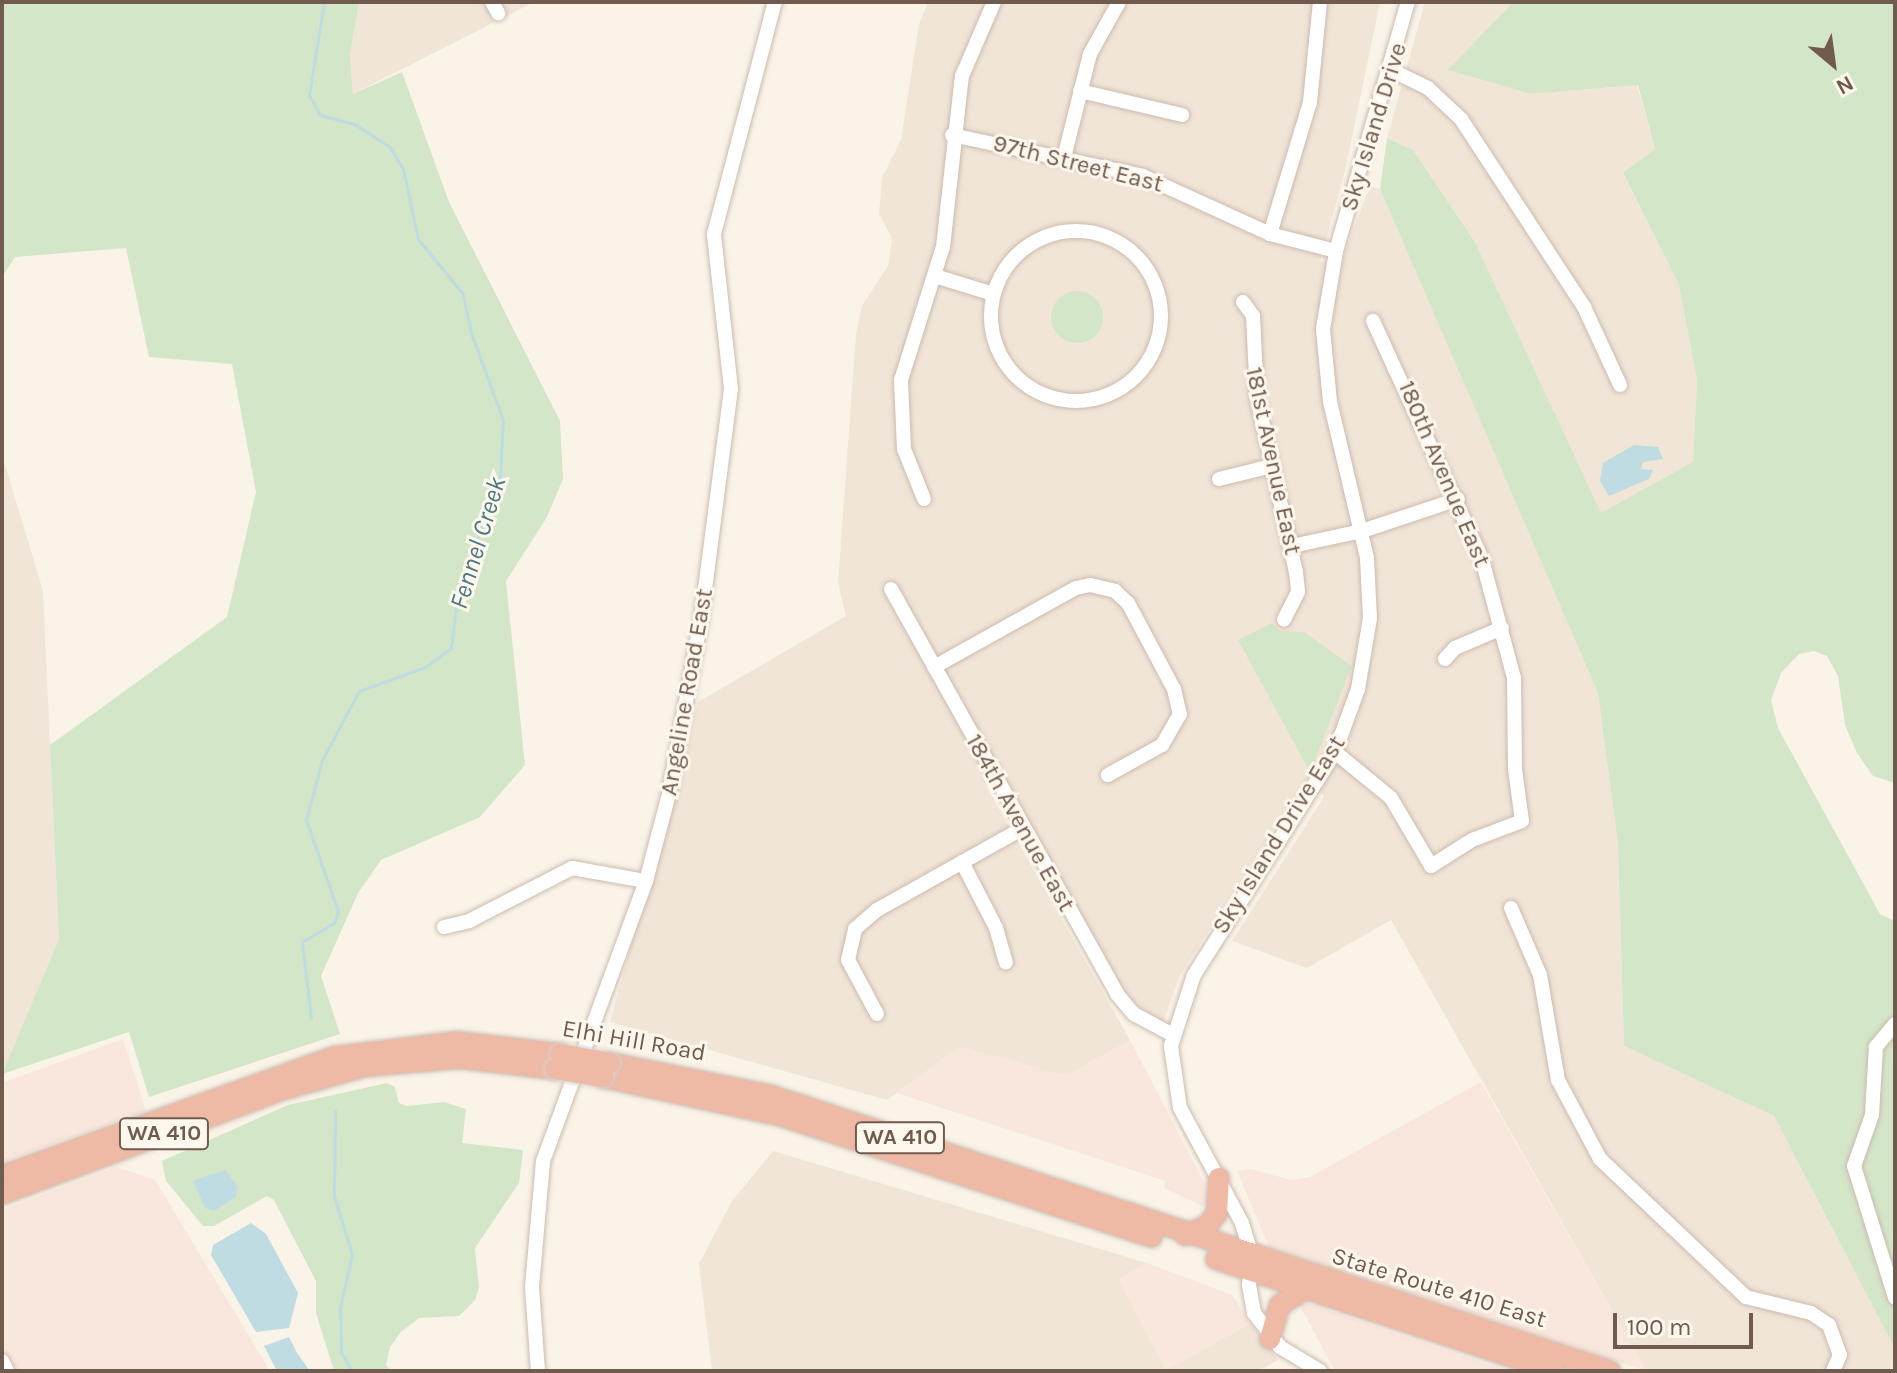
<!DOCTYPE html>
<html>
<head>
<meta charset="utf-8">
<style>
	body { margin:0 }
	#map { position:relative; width:1897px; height:1373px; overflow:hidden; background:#faf3e8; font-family:Karla,sans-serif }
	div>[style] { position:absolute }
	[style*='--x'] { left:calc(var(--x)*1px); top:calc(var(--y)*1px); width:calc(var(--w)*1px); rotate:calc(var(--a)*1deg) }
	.residential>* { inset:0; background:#f1e5d7 }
	.commercial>* { inset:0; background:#f9e6dd }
	.green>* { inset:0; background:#d4e6c8 }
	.round { border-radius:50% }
	.water>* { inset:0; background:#bedce2 }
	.stream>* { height:3px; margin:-1.5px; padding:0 1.5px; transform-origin:1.5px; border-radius:1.5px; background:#bedce2 }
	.roads { filter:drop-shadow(0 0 2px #cbbbaf) drop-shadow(0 0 2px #cbbbaf) }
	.minor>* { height:14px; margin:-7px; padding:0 7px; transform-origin:7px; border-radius:7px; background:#fff }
	.minor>.ring { margin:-7px; padding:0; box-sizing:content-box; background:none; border:14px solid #fff; border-radius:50% }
	.highway>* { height:20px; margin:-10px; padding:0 10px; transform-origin:10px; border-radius:10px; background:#eeb9a5 }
	.bridges { filter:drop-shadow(0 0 2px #d7d1ce) drop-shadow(0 0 2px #d7d1ce) }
	.highway-bridge>* { height:20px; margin:-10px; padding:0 10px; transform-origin:10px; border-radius:10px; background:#eeb9a5 }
	span { translate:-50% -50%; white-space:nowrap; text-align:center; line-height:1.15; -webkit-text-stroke:6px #fdf7ee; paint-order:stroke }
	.shield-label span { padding:2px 6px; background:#fdf7ee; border:2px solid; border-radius:6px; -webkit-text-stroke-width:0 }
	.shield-label { font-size:22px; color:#715b4f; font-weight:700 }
	.street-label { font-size:24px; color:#715b4f }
	.water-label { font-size:26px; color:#4b7982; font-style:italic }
	.frame { position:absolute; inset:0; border:4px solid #715b4f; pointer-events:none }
	.north { position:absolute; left:1793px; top:24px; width:80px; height:80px; -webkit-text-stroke:6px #fdf7ee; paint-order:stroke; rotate:151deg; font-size:22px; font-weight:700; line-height:32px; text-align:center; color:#715b4f }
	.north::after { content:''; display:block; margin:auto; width:28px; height:36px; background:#715b4f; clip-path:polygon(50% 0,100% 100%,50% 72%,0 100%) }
	.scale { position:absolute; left:1613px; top:1313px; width:140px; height:36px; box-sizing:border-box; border:4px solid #715b4f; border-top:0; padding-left:10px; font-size:24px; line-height:28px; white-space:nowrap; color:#715b4f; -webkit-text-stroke:6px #fdf7ee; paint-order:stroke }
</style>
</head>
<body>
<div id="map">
	<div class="residential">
		<div style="clip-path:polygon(359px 2px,534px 2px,353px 94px,350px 55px)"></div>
		<div style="clip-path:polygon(928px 2px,1380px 2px,1345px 171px,1320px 261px,1340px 266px,1370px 186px,1380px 189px,1598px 693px,1618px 844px,1624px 1046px,1774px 1116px,1895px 1349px,1895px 1366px,1886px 1371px,1646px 1371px,1391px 920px,1307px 968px,1232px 941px,1324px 797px,1310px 773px,1179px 977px,1163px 1023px,1122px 995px,1005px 777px,986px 786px,1130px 1040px,1067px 1076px,960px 1047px,887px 1100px,610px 1022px,698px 702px,846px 616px,838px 583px,856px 334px,862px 306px,889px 264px,892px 238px,879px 214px,882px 178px,901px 140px,919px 24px)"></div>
		<div style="clip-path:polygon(1425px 2px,1513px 2px,1449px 70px,1531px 94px,1637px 85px,1655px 149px,1623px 174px,1679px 285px,1697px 381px,1693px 462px,1601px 514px,1475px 242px,1413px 150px,1387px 138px)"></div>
		<div style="clip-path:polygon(2px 431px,3px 458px,43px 591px,59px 939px,2px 1074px)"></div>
		<div style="clip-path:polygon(773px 1151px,1147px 1263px,1119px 1280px,1166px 1370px,1250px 1324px,1278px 1360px,1258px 1371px,712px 1371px,699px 1264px,732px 1201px)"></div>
	</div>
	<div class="commercial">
		<div style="clip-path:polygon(123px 1039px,146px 1111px,2px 1162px,2px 1083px)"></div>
		<div style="clip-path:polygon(1130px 1040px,1208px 1190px,1207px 1208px,1164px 1188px,1165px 1181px,897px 1093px,960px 1047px,1067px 1076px)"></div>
		<div style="clip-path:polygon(1481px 1082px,1646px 1371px,1269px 1247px,1237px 1171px,1251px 1169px,1291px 1180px,1310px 1177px)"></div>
		<div style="clip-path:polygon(117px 1167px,155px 1180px,270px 1371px,2px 1371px,2px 1210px)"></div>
		<div style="clip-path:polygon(1147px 1263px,1232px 1295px,1250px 1324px,1166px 1370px,1118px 1279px)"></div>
		<div style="clip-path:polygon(1297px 1300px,1508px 1371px,1335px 1371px)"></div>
	</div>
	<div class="green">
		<div style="clip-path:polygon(2px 2px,359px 2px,350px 55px,353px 94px,402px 72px,449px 202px,560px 421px,563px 479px,547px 517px,506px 581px,525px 765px,480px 817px,381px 860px,358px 893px,321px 976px,340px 1034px,149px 1097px,129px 1032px,2px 1074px,59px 939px,50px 745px,227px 617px,256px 492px,232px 364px,149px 357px,126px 248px,15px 257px,2px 277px)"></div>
		<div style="clip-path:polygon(1513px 2px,1895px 2px,1895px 783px,1873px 776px,1857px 753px,1845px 725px,1838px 676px,1827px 656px,1814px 651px,1799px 654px,1781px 673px,1771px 700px,1778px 728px,1880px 914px,1895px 921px,1895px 1349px,1774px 1116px,1624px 1046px,1618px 844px,1598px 693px,1380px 189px,1387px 138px,1413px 150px,1475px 242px,1601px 513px,1693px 462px,1697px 381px,1679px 285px,1623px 173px,1655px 149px,1638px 85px,1531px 94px,1448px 70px)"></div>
		<div class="round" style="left:1051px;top:291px;width:52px;height:52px"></div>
		<div style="clip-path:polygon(1272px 623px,1280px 631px,1304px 632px,1352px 666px,1310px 772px,1238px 640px)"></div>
		<div style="clip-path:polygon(387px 1083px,395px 1087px,399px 1103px,407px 1106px,444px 1102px,466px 1109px,462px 1143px,523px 1150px,519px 1183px,475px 1248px,479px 1288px,475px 1300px,459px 1316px,419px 1318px,401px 1332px,390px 1347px,386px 1365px,391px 1371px,334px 1371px,316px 1313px,316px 1281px,274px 1200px,267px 1196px,214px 1226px,203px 1226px,166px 1181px,162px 1161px,288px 1105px)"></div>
	</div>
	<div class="water">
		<div style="clip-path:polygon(1634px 445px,1658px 447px,1663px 459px,1643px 462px,1641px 469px,1653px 470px,1649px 479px,1609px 496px,1600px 481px,1603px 463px)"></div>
		<div style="clip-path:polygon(225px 1170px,238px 1187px,236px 1197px,214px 1211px,205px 1208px,193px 1181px)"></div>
		<div style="clip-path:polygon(251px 1223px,266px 1234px,298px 1293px,289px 1328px,256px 1332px,211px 1255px,213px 1245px)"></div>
		<div style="clip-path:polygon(289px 1337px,297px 1353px,310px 1371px,277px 1371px,264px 1346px)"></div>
	</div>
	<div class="stream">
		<div style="--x:311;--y:1018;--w:77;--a:-96.8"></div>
		<div style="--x:302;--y:942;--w:37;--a:-31"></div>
		<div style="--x:334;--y:923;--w:13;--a:-72"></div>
		<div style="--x:338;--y:911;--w:96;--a:-109.4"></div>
		<div style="--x:306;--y:820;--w:62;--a:-75.1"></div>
		<div style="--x:322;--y:760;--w:78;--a:-61.8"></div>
		<div style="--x:359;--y:691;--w:70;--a:-20"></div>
		<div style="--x:425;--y:667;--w:32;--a:-36"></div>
		<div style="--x:451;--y:648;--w:58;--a:-83.1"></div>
		<div style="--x:458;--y:590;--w:121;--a:-69.6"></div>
		<div style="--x:500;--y:477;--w:57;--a:-87"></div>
		<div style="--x:503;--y:420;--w:93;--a:-110.2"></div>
		<div style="--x:471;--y:333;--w:40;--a:-102"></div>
		<div style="--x:463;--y:294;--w:71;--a:-129.3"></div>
		<div style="--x:418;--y:239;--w:72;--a:-102.1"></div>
		<div style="--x:403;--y:169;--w:26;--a:-121"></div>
		<div style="--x:390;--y:147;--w:43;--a:-147.4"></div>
		<div style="--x:354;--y:124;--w:35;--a:-165"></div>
		<div style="--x:320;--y:115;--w:23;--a:-119"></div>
		<div style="--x:309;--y:95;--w:94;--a:-80.8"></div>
		<div style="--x:335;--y:1110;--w:86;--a:90.7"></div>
		<div style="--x:334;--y:1196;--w:61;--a:72.8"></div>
		<div style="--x:352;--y:1254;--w:55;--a:102.5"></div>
		<div style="--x:340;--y:1308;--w:44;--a:88.7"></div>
		<div style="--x:341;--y:1352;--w:22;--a:60"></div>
	</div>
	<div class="roads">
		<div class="minor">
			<div style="--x:492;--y:2;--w:13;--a:61"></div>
			<div style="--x:1391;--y:70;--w:41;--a:25.9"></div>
			<div style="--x:1428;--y:88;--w:45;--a:43.2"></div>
			<div style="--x:1461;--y:119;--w:225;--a:56.8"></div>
			<div style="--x:1584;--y:307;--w:86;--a:65.2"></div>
			<div style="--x:1080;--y:91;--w:105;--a:13.2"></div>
			<div style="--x:952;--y:135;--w:195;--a:12.1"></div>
			<div style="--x:1143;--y:176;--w:140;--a:24.5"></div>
			<div style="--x:1270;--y:234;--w:68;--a:14.4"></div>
			<div style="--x:1064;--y:158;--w:107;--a:-76"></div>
			<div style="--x:1090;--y:54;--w:60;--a:-60.9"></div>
			<div class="ring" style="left:991px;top:231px;width:156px;height:156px"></div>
			<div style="--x:1270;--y:234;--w:138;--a:-73.1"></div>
			<div style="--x:1310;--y:102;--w:100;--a:-84.3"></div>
			<div style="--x:935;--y:276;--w:61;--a:17.2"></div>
			<div style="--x:1243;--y:302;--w:17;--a:54"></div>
			<div style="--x:1253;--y:316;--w:82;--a:87.2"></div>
			<div style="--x:1257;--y:398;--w:178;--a:77.4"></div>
			<div style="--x:1296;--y:572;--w:20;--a:84"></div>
			<div style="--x:1298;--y:592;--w:31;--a:117"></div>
			<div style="--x:1219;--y:479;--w:55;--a:-13.8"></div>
			<div style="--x:924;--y:499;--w:54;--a:-111.8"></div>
			<div style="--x:904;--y:449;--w:69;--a:-92.5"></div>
			<div style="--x:901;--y:380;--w:139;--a:-72.5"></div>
			<div style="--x:943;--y:247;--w:172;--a:-83.7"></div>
			<div style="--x:962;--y:76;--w:81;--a:-66.6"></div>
			<div style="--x:1292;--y:546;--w:72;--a:-12.1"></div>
			<div style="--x:1362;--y:531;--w:101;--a:-18.4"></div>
			<div style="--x:891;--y:589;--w:464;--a:60.8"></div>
			<div style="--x:1117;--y:994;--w:26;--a:50"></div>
			<div style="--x:1134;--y:1014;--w:44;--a:28.3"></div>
			<div style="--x:1445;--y:659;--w:15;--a:-48"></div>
			<div style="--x:1455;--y:648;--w:51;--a:-23.1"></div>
			<div style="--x:934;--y:667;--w:162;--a:-29.1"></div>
			<div style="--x:1076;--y:588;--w:14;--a:-12"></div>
			<div style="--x:1090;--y:585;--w:26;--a:13"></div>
			<div style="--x:1115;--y:591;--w:18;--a:43"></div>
			<div style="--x:1128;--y:603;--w:98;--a:61.9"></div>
			<div style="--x:1174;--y:689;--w:26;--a:77"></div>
			<div style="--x:1180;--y:714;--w:36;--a:120"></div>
			<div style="--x:1162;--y:745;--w:62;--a:150.9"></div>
			<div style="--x:1335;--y:752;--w:72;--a:39.4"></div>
			<div style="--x:1391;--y:798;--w:79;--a:59.5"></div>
			<div style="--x:1431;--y:866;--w:49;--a:-32.4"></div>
			<div style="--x:1472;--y:840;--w:53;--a:-20.8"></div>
			<div style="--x:1522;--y:821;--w:52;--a:-97.7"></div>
			<div style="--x:1515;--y:769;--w:91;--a:-90.6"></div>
			<div style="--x:1514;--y:678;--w:123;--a:-105.1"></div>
			<div style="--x:1482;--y:559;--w:262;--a:-114.6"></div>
			<div style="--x:962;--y:862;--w:74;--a:62.7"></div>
			<div style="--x:996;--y:928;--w:36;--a:74"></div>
			<div style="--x:1511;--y:908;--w:73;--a:66.6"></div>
			<div style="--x:1540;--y:975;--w:107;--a:80.3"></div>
			<div style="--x:1558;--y:1080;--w:89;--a:62"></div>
			<div style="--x:1600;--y:1159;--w:201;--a:43.4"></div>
			<div style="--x:1746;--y:1297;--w:67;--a:13.8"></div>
			<div style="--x:1811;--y:1313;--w:22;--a:34"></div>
			<div style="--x:1829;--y:1325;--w:32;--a:70"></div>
			<div style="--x:1840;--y:1355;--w:17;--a:114"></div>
			<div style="--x:444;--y:927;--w:26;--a:-13"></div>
			<div style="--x:469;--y:921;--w:116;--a:-27.2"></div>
			<div style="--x:572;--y:868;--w:75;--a:10"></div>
			<div style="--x:877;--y:1014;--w:61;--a:-118.2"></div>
			<div style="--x:848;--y:960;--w:32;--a:-77"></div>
			<div style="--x:855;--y:929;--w:29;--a:-41"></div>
			<div style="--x:877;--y:910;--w:167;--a:-29.3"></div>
			<div style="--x:1895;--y:1024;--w:30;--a:130"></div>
			<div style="--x:1876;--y:1047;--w:68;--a:93.4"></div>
			<div style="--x:1872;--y:1115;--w:54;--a:109.4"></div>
			<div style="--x:1854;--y:1166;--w:138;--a:72.7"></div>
			<div style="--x:2;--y:1361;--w:11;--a:63"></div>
			<div style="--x:538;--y:1371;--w:84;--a:-94.1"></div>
			<div style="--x:532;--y:1287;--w:126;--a:-85"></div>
			<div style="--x:543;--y:1161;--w:298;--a:-69.8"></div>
			<div style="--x:646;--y:881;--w:90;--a:-75.2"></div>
			<div style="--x:669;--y:794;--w:177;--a:-79.6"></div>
			<div style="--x:701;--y:620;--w:233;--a:-82.6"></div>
			<div style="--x:731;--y:389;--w:156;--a:-96.3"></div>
			<div style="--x:714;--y:234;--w:240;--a:-75.3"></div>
			<div style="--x:1320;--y:1371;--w:47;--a:-149"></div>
			<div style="--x:1280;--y:1347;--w:43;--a:-127.4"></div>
			<div style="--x:1254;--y:1313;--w:28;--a:-100"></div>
			<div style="--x:1249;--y:1285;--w:29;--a:-84"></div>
			<div style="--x:1252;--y:1256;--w:34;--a:-107"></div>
			<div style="--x:1242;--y:1223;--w:131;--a:-118.3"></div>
			<div style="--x:1180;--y:1108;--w:63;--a:-98.3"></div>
			<div style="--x:1171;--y:1046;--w:75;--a:-72.1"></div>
			<div style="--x:1194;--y:975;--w:264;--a:-57.7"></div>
			<div style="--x:1335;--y:752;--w:67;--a:-69.9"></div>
			<div style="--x:1358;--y:689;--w:72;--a:-80.4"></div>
			<div style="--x:1370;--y:618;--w:60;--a:-92.9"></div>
			<div style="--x:1367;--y:558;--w:160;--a:-103.3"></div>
			<div style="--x:1330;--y:402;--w:73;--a:-95.5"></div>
			<div style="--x:1323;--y:329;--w:79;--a:-80.5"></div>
			<div style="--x:1336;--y:251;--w:259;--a:-73.9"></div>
		</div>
		<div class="highway">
			<div style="--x:610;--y:1063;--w:165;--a:11.5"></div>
			<div style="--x:772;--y:1096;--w:882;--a:18.17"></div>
			<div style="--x:603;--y:1077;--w:180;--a:12.2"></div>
			<div style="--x:779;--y:1115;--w:392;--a:18.1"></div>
			<div style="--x:2;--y:1176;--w:354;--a:-19.7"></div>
			<div style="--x:335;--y:1057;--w:123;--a:-7"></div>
			<div style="--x:457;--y:1042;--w:104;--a:6.6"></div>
			<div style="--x:2;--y:1194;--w:302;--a:-20.4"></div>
			<div style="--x:285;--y:1089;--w:83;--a:-16"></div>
			<div style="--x:365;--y:1066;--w:95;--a:-4.8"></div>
			<div style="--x:460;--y:1058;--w:96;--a:6.6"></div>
			<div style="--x:1185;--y:1235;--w:24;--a:-22"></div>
			<div style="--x:1207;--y:1226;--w:16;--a:-52"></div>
			<div style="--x:1217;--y:1213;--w:35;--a:-87"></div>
			<div style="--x:1216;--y:1259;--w:356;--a:18.3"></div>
			<div style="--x:1270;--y:1339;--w:35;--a:-74"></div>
			<div style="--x:1280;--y:1305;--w:31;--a:-33"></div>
		</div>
	</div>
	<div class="bridges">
		<div class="highway-bridge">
			<div style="--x:560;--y:1054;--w:51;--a:10.2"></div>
			<div style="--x:555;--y:1069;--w:49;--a:9.5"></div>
		</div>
	</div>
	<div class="shield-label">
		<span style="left:164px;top:1134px">WA 410</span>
		<span style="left:900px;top:1138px">WA 410</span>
	</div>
	<div class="street-label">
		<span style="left:1374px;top:127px;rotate:-73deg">Sky Island Drive</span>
		<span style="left:1078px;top:164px;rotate:14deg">97th Street East</span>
		<span style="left:1273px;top:461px;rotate:78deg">181st Avenue East</span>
		<span style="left:1444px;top:474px;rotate:67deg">180th Avenue East</span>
		<span style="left:687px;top:692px;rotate:-80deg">Angeline Road East</span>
		<span style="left:1020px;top:823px;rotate:61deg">184th Avenue East</span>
		<span style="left:1279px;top:835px;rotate:-58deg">Sky Island Drive East</span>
		<span style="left:634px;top:1041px;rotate:10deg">Elhi Hill Road</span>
		<span style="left:1439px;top:1288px;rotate:17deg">State Route 410 East</span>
	</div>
	<div class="water-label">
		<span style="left:478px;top:543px;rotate:-73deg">Fennel Creek</span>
	</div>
	<div class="frame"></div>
	<div class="north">N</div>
	<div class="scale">100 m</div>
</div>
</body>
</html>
